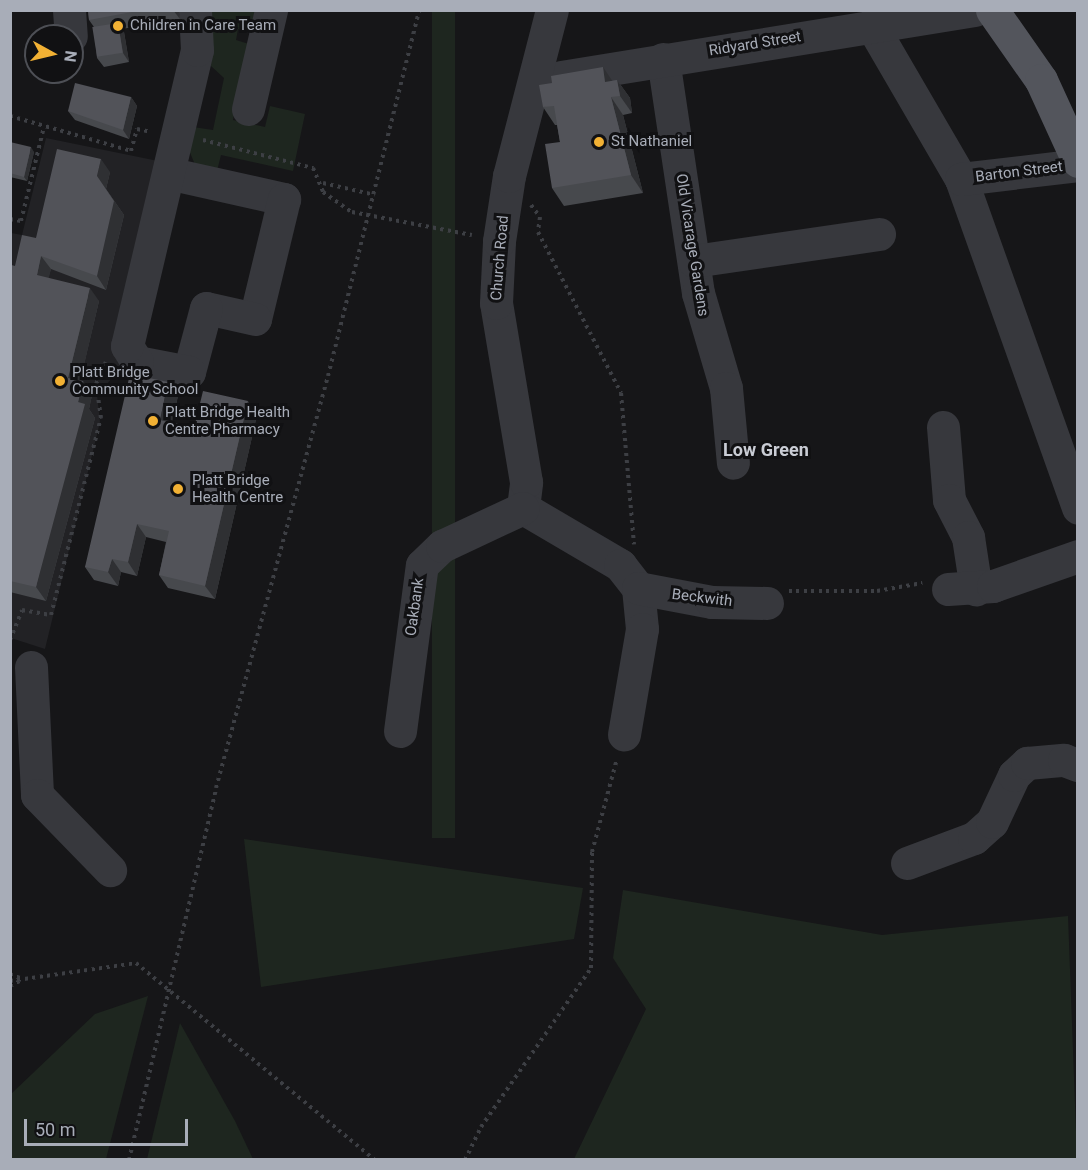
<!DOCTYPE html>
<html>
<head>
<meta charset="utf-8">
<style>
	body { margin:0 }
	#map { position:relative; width:1088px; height:1170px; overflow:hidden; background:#161618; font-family:Roboto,sans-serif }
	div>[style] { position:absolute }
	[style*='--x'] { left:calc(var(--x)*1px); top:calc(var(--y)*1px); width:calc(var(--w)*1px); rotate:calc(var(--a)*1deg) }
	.built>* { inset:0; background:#222225 }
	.green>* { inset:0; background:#1e261f; transform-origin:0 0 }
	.path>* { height:4px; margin-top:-2px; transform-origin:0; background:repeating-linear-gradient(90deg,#3d3f44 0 3px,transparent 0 7.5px) }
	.minor>* { height:33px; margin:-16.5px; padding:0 16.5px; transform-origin:16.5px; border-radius:16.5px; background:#37383d }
	.major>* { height:33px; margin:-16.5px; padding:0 16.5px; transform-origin:16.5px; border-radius:16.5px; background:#53555c }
	.wall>* { inset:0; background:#47494d }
	.shaded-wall>* { inset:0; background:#2f3033 }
	.building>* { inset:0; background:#525359; transform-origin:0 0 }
	.dots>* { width:16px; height:16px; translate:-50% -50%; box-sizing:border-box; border:3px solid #111113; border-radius:50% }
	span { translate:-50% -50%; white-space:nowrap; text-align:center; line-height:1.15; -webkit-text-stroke:6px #111113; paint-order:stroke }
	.poi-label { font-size:15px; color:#a8adb8 }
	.left { translate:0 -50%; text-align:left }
	.street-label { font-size:15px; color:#a8adb8 }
	.quarter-label { font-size:18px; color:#c9ccd4; font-weight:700 }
	.frame { position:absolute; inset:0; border:12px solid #a8adb8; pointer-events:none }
	.north { position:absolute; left:24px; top:24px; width:60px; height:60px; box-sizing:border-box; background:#111113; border:2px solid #4d4f55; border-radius:50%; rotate:98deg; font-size:16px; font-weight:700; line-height:24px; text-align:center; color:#a8adb8 }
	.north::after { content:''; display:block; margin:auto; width:21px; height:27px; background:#f2b134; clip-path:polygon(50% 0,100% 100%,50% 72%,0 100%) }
	.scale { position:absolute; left:24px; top:1119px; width:164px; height:27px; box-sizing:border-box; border:3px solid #a8adb8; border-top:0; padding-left:8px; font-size:18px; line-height:21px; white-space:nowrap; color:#a8adb8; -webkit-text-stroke:4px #111113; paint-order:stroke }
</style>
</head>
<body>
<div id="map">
	<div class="built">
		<div style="clip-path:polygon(46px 138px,158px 161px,114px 356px,122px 367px,97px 395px,100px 422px,45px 649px,11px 638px,11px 233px,22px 235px)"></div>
	</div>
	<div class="green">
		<div style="clip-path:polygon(212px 11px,255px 11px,251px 32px,238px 29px,236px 40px,249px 44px,233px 120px,265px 127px,270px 106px,305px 114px,293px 171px,221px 155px,217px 171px,196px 167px,186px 143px,193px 127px,213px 130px,224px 78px,211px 66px)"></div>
		<div style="left:432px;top:11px;width:23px;height:827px"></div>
		<div style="clip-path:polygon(244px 839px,583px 888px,574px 939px,261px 987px)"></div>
		<div style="clip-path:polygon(623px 890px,882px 935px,1068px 916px,1077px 1159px,574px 1159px,646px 1009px,613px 958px)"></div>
		<div style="clip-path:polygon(148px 996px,106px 1159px,11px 1159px,11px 1094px,95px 1014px)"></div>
		<div style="clip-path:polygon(180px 1023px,235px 1121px,253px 1159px,147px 1159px)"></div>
	</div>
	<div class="path">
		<div style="--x:10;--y:116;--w:126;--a:16.1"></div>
		<div style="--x:131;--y:151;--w:23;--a:-75"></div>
		<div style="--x:137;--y:129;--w:14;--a:12"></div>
		<div style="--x:203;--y:140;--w:114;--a:14.3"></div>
		<div style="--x:313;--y:168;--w:26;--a:67"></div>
		<div style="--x:323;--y:192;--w:35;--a:35"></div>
		<div style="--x:352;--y:212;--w:122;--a:10.9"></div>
		<div style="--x:323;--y:183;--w:53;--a:13"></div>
		<div style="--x:531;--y:205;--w:15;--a:53"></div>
		<div style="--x:540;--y:217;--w:15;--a:98"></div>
		<div style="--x:538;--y:232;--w:181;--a:62.7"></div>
		<div style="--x:621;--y:393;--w:152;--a:85.1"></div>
		<div style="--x:10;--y:219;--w:11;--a:10"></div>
		<div style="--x:21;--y:221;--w:97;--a:-76.3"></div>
		<div style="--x:789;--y:591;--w:88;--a:0"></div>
		<div style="--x:877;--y:591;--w:46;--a:-10.1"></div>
		<div style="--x:10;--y:640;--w:32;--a:-68"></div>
		<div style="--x:22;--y:610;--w:29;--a:10"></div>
		<div style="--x:51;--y:615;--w:203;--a:-75.8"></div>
		<div style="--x:101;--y:418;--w:34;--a:-98"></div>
		<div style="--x:96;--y:384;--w:24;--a:-66"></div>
		<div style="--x:10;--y:974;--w:14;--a:21"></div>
		<div style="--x:10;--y:981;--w:127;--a:-8.1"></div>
		<div style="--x:136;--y:963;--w:310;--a:39.5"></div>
		<div style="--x:10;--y:986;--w:11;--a:-27"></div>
		<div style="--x:129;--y:1160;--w:382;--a:-76.8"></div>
		<div style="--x:216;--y:788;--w:427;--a:-74.8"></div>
		<div style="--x:328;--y:376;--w:377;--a:-76"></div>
		<div style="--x:465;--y:1160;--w:37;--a:-64"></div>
		<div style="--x:481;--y:1127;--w:193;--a:-55.3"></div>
		<div style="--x:591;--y:968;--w:116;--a:-89.5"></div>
		<div style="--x:592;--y:852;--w:96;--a:-75"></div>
	</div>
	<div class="minor">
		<div style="--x:69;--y:10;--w:26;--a:86"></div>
		<div style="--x:872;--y:26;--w:177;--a:59.8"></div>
		<div style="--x:961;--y:179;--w:349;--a:70.4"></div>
		<div style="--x:663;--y:59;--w:237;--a:81.5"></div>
		<div style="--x:698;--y:293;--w:99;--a:73.6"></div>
		<div style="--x:726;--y:388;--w:75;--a:84.7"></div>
		<div style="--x:561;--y:77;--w:419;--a:-9.2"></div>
		<div style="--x:248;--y:109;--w:102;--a:-76.9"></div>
		<div style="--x:172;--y:174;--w:115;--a:12.6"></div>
		<div style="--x:284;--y:199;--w:123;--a:103.6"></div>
		<div style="--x:255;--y:319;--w:50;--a:-167.3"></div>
		<div style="--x:206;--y:308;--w:66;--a:104.9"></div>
		<div style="--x:189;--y:372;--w:53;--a:-169.1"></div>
		<div style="--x:137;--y:362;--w:19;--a:-122"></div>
		<div style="--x:127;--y:346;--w:304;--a:-76.7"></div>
		<div style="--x:197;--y:50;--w:40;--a:-92.9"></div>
		<div style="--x:961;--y:179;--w:118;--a:-6.8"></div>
		<div style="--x:694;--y:261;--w:187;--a:-8.3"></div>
		<div style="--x:943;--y:427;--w:73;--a:85.3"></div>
		<div style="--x:949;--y:500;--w:42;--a:62.8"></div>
		<div style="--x:968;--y:537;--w:53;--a:81.3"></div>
		<div style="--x:523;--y:508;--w:26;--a:-83"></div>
		<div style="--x:526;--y:482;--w:181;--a:-99.5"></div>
		<div style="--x:496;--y:303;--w:62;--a:-87.2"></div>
		<div style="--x:499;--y:241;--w:66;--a:-81.3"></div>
		<div style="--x:509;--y:176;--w:171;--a:-75.5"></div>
		<div style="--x:523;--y:508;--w:113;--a:30.4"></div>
		<div style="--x:620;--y:565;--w:29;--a:52"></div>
		<div style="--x:638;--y:588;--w:41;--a:84.4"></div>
		<div style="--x:642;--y:629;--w:107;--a:99.7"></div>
		<div style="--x:638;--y:588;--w:75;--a:10.7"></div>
		<div style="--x:712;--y:602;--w:55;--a:1"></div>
		<div style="--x:948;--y:589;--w:45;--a:-3.8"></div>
		<div style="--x:993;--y:586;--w:90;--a:-19.4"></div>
		<div style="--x:31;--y:667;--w:128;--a:87.3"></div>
		<div style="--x:37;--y:795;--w:105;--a:45.8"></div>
		<div style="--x:400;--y:731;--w:167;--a:-82.5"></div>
		<div style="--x:422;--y:565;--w:28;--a:-44"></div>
		<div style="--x:442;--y:546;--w:89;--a:-25.1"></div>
		<div style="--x:907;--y:863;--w:72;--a:-20.5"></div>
		<div style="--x:974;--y:838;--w:24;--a:-42"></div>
		<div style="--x:992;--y:822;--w:52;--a:-64.9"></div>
		<div style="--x:1014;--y:775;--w:18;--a:-43"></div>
		<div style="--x:1027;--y:763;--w:37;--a:-5"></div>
		<div style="--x:1064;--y:760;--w:15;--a:20"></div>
	</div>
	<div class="major">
		<div style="--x:992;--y:10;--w:85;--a:55"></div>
		<div style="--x:1041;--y:80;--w:89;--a:65.4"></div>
	</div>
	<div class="wall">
		<div style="clip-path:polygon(88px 10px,178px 10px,180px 19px,122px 29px,124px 32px,129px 62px,104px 67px,97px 58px,94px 27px,89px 20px)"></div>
		<div style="clip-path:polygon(617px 80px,630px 98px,632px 113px,623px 115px,643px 193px,564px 206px,552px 188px,560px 142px,557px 125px,555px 125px,543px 107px,612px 81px)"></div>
		<div style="clip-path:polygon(131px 97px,137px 106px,129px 139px,75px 120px,68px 111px)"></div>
		<div style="clip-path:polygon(10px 142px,34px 152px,27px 181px,10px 177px)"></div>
		<div style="clip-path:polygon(110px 172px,106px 189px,124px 215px,106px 290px,51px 269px,48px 278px,99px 301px,80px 381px,83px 381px,92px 395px,89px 409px,95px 418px,46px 601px,10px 592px,10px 265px,15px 266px,36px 238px)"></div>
		<div style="clip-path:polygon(178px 396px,172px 422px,194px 428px,257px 415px,215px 599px,168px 588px,159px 575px,166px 542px,146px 537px,137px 576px,121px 572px,118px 586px,94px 580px,85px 567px)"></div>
	</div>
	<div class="shaded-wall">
		<div style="clip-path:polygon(173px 10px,178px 10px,180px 19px)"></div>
		<div style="clip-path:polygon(118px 23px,124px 32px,129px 62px,123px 53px)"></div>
		<div style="clip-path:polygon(603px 67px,615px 85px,605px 82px)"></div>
		<div style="clip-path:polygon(617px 80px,630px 98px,632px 113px,620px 96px)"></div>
		<div style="clip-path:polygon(131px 97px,137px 106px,129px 139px,123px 130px)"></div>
		<div style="clip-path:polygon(611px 97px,623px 115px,643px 193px,631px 175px)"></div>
		<div style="clip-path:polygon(31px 147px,34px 152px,27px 181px,24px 177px)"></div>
		<div style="clip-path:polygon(101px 159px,110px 172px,106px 189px,124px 215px,106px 290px,97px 276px,97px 176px)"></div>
		<div style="clip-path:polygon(41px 256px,51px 269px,46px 289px,37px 275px)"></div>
		<div style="clip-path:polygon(90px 288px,99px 301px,78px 391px,68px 378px)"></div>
		<div style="clip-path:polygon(83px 381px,92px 395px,89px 409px,95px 418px,46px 601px,36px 587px)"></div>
		<div style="clip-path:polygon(168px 382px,178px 396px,169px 433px,160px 420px)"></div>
		<div style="clip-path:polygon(248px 401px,257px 415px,215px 599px,205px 586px)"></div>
		<div style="clip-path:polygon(137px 524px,146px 537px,137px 576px,128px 562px)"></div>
		<div style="clip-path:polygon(112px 559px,121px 572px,118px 586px,108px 572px)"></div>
	</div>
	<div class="building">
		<div style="clip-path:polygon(88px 10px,143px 10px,89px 20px)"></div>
		<div style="left:118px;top:23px;width:30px;height:26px;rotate:81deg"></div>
		<div style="clip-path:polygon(603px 67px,605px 82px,617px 80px,620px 96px,611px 97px,631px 175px,552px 188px,545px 144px,560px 142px,554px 106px,543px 107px,539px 85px,552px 83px,551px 76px)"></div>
		<div style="clip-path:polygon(75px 83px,131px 97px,123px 130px,68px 111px)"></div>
		<div style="clip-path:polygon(10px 142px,31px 147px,24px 177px,10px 173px)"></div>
		<div style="clip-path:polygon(57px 149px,101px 159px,97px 176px,114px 201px,97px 276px,41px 256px,37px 275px,90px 288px,68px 378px,83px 381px,78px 402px,85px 404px,36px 587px,10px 581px,10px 265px,15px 266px,22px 235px,36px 238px)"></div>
		<div style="clip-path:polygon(130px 374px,168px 382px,160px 420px,194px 428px,203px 391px,248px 401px,205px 586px,159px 575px,169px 531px,137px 524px,128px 562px,112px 559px,108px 572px,85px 567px)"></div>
	</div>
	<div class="dots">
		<div style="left:118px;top:26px;background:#f2b134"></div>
		<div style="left:599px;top:142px;background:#f2b134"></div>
		<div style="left:60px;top:381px;background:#f2b134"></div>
		<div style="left:153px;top:421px;background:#f2b134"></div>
		<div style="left:178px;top:489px;background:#f2b134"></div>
	</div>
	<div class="poi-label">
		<span class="left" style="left:130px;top:26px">Children in Care Team</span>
		<span class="left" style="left:611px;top:142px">St Nathaniel</span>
		<span class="left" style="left:72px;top:381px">Platt Bridge<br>Community School</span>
		<span class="left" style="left:165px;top:421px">Platt Bridge Health<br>Centre Pharmacy</span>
		<span class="left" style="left:192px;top:489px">Platt Bridge<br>Health Centre</span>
	</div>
	<div class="street-label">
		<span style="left:755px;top:44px;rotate:-9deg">Ridyard Street</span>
		<span style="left:1019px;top:172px;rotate:-7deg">Barton Street</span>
		<span style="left:692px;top:245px;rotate:81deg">Old Vicarage Gardens</span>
		<span style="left:500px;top:258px;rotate:-85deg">Church Road</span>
		<span style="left:702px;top:598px;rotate:7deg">Beckwith</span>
		<span style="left:415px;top:607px;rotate:-82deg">Oakbank</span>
	</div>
	<div class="quarter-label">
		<span style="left:766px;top:450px">Low Green</span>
	</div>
	<div class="frame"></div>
	<div class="north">N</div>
	<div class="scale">50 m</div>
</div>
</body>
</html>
